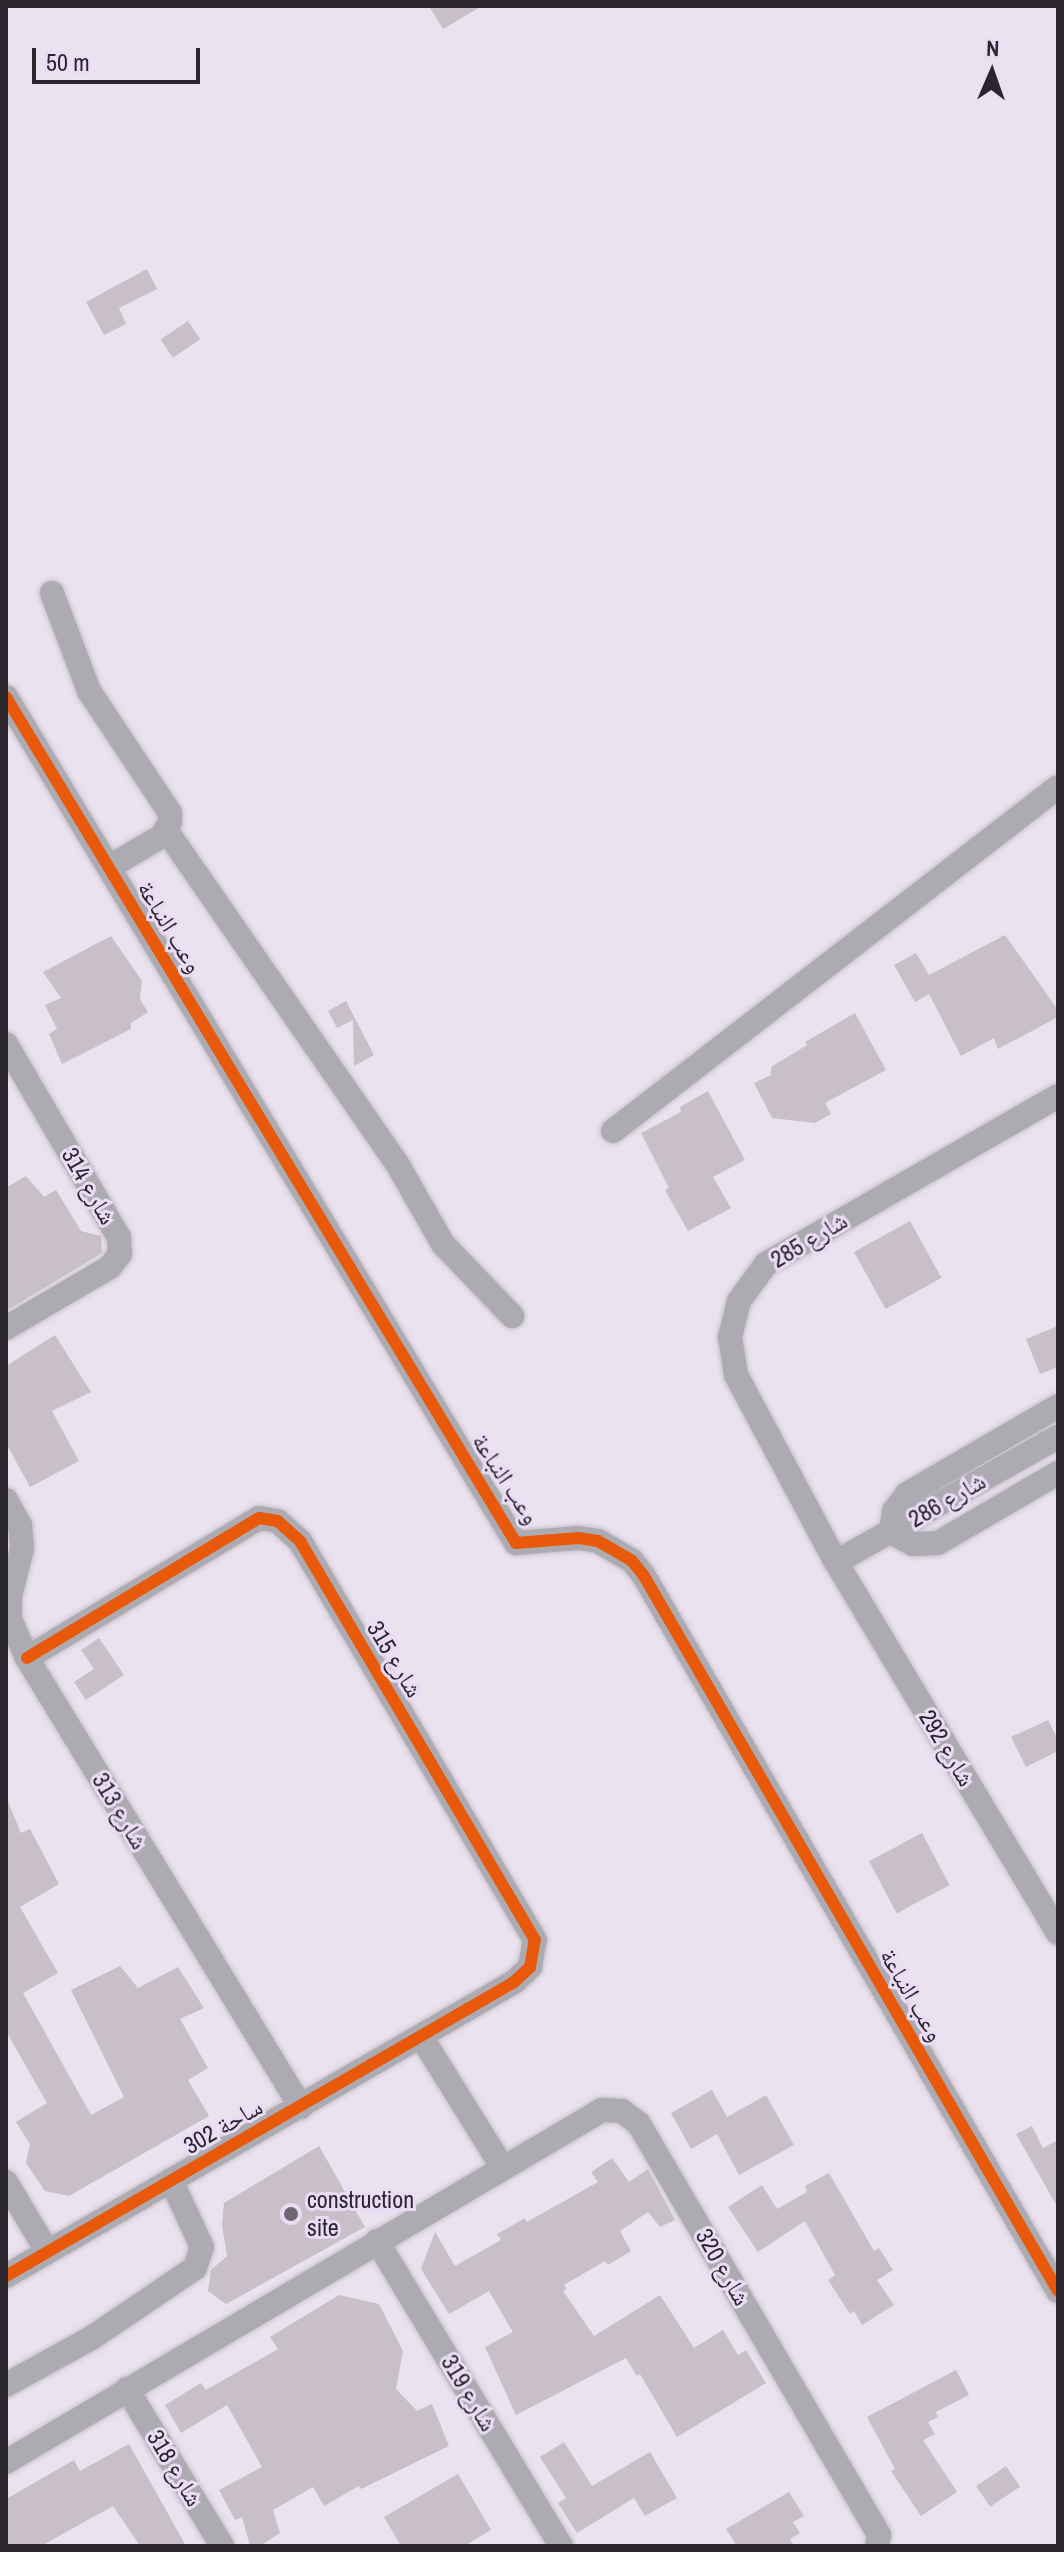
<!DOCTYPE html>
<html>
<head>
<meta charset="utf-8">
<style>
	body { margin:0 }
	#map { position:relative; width:1064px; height:2552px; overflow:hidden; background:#eae2ef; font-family:"Archivo Narrow","Noto Naskh Arabic",sans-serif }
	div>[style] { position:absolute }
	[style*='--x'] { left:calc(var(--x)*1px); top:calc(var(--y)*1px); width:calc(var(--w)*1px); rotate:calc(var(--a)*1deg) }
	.building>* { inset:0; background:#c8bfc8; transform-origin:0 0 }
	.roads { filter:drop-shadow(0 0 2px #c7c1cb) drop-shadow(0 0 2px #c7c1cb) }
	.street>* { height:24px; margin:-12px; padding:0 12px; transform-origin:12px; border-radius:12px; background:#adabb2 }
	.cycleway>* { height:12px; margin:-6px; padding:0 6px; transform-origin:6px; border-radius:6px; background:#e8590c }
	.dots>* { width:22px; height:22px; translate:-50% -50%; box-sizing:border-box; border:4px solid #ebdcf5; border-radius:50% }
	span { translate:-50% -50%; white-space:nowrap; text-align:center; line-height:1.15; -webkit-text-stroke:6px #ebdcf5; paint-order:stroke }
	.street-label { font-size:24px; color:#2b252e }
	.poi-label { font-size:24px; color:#2b252e }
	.left { translate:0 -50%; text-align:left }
	.frame { position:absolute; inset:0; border:8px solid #2b252e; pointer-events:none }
	.north { position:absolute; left:952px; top:32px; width:80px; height:80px; -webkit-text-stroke:6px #ebdcf5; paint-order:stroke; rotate:2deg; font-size:22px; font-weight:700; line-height:32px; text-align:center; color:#2b252e }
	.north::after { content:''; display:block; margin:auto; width:28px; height:36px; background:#2b252e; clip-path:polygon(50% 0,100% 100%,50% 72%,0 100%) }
	.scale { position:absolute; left:32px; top:48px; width:168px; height:36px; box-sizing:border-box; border:4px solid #2b252e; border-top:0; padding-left:10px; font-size:24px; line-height:28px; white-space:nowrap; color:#2b252e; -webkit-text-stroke:6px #ebdcf5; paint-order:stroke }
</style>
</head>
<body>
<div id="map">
	<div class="building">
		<div style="clip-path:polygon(429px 6px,482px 6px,443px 29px)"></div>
		<div style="clip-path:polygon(147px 269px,157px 289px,119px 308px,126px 324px,104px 335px,86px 302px)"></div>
		<div style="left:188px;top:321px;width:22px;height:33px;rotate:56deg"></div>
		<div style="clip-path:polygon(1005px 935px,1058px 1010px,1058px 1017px,998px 1049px,994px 1038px,961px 1056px,929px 994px,915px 1002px,894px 965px,916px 953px,929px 975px)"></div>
		<div style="clip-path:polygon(111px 936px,142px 981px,140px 999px,148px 1012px,131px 1023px,131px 1029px,62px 1064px,49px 1034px,57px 1029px,45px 1005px,61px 998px,43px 972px)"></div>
		<div style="clip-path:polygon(346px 1001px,374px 1055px,354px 1066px,353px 1020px,337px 1028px,328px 1011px)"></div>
		<div style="clip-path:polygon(855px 1013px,886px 1070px,825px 1103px,831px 1114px,815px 1123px,772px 1118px,754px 1083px,771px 1075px,771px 1067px,807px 1045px,805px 1042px)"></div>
		<div style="clip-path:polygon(708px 1091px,745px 1160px,713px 1177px,731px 1208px,688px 1231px,665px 1190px,669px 1188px,641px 1133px,681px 1112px,680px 1107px)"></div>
		<div style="clip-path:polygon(26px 1176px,44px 1197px,56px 1190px,81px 1231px,101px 1236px,102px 1253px,6px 1311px,6px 1188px)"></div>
		<div style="left:910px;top:1221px;width:65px;height:64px;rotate:61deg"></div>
		<div style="clip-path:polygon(1058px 1326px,1058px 1367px,1040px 1374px,1026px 1339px)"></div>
		<div style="clip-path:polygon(55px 1335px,91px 1392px,52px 1411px,79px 1461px,30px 1487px,6px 1443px,6px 1366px)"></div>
		<div style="clip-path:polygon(99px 1638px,124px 1675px,86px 1700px,74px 1682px,94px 1669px,81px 1650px)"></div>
		<div style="clip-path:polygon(1048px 1720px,1058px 1740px,1058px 1751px,1026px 1767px,1011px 1737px)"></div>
		<div style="clip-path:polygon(6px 1797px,21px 1833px,30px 1829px,59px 1884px,20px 1907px,58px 1973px,23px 1993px,91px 2115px,124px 2097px,71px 1990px,120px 1966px,138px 1988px,178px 1967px,204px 2008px,180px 2019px,208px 2068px,188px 2080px,209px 2116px,69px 2196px,45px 2191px,26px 2163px,30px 2144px,16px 2122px,47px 2103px,6px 2031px)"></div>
		<div style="left:922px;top:1833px;width:59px;height:60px;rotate:62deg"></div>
		<div style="clip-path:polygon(712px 2090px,727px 2117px,766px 2095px,794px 2145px,739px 2175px,717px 2134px,691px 2149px,671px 2113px)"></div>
		<div style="clip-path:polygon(1032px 2126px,1043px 2148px,1058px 2140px,1058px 2208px,1016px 2134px)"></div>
		<div style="clip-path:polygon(319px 2146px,365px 2227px,226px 2304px,208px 2291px,211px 2270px,227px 2256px,222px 2225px,224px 2203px)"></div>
		<div style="clip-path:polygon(612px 2158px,629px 2182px,648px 2169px,675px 2220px,660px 2227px,648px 2212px,620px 2231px,631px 2251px,608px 2265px,605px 2261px,564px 2285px,566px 2289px,563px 2291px,594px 2336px,660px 2295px,694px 2348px,723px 2330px,738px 2355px,746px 2350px,766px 2383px,677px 2437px,640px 2374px,637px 2376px,626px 2358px,516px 2415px,485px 2347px,513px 2332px,489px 2291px,449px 2314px,421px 2269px,435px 2232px,455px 2266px,501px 2240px,497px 2234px,525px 2218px,527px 2222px,598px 2182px,591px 2172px)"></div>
		<div style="clip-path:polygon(829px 2173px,874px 2251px,879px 2248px,893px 2270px,877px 2280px,894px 2305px,862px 2325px,854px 2311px,850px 2314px,828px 2280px,835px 2275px,805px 2221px,758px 2252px,728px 2207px,762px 2185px,777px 2209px,807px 2192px,805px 2186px)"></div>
		<div style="clip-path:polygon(339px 2295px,379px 2304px,403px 2351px,396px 2389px,417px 2411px,432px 2404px,449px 2446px,361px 2489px,359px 2486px,324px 2506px,313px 2487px,273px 2510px,280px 2533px,260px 2546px,250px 2546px,242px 2517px,235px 2520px,219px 2490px,262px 2467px,227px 2405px,181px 2433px,165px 2405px,201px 2383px,206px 2390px,278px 2349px,270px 2337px)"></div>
		<div style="clip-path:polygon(956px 2370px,969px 2395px,936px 2412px,938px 2417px,928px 2422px,935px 2434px,923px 2440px,957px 2492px,921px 2516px,891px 2471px,895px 2469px,867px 2417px)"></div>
		<div style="clip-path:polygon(564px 2442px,592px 2486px,650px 2452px,677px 2498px,645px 2516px,634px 2498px,577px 2533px,558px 2503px,566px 2498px,540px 2457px)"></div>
		<div style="clip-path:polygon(129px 2444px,186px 2546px,140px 2546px,113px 2506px,41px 2546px,6px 2546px,6px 2499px,74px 2460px,80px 2471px)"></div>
		<div style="left:1006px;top:2466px;width:25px;height:36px;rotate:56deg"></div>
		<div style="clip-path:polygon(458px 2474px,491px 2530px,464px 2546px,401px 2546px,384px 2517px)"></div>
		<div style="clip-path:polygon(789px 2492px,804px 2516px,793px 2522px,800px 2533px,790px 2539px,794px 2546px,737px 2546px,726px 2529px)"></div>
	</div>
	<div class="roads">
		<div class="street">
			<div style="--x:52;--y:593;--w:105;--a:69.3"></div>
			<div style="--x:89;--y:691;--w:146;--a:56.4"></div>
			<div style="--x:170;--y:813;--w:9;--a:90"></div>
			<div style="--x:170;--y:822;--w:16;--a:120"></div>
			<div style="--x:162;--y:836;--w:61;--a:149.7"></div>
			<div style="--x:6;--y:697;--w:988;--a:58.92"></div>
			<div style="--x:516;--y:1543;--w:63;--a:-4.5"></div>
			<div style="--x:579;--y:1538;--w:19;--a:9"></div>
			<div style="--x:598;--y:1541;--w:39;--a:30"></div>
			<div style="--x:632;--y:1561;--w:19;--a:51"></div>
			<div style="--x:644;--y:1576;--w:826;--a:59.93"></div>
			<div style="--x:166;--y:830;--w:410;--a:55.3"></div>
			<div style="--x:399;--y:1167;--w:89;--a:60.3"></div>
			<div style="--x:443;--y:1244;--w:100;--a:46.2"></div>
			<div style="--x:6;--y:1044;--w:224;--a:59.7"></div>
			<div style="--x:119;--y:1237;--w:17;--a:87"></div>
			<div style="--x:120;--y:1254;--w:16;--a:128"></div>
			<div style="--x:110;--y:1267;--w:121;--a:149.6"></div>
			<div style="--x:1058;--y:1096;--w:337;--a:150.1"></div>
			<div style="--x:766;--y:1264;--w:46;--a:126.1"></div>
			<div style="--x:739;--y:1301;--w:37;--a:104"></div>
			<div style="--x:730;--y:1337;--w:38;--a:81"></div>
			<div style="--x:736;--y:1375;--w:212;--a:61.9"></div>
			<div style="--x:836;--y:1562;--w:432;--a:59.1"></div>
			<div style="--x:613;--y:1131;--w:562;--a:-37.71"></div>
			<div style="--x:1058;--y:1406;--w:175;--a:149.8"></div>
			<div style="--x:907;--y:1494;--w:21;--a:127"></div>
			<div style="--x:894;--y:1511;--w:21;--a:98"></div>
			<div style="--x:891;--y:1532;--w:25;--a:29"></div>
			<div style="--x:913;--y:1544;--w:25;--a:-2"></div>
			<div style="--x:938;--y:1543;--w:139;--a:-30.3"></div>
			<div style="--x:6;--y:1500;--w:29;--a:61"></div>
			<div style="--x:20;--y:1525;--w:24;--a:85"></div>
			<div style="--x:22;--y:1549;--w:49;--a:104.3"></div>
			<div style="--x:10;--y:1596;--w:23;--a:90"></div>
			<div style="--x:10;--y:1619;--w:43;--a:66.4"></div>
			<div style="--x:27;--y:1658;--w:526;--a:58.61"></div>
			<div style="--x:836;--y:1562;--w:255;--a:-29.4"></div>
			<div style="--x:422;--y:2038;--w:153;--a:58.1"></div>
			<div style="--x:6;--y:2182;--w:80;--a:59.3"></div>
			<div style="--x:377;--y:2241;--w:356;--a:58.9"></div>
			<div style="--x:6;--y:2276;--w:587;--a:-30.06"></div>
			<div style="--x:514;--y:1982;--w:22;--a:-43"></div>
			<div style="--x:530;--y:1967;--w:27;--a:-80"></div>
			<div style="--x:535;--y:1940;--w:462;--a:-120.5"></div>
			<div style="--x:301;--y:1542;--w:31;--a:-138"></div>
			<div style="--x:278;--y:1521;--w:19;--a:-171"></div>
			<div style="--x:259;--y:1518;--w:271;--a:148.9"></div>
			<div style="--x:6;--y:2385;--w:99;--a:-28.9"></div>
			<div style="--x:93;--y:2337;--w:123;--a:-34.1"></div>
			<div style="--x:195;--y:2268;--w:22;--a:-72"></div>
			<div style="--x:202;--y:2247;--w:74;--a:-114.8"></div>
			<div style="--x:127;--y:2389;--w:184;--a:58.8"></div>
			<div style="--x:6;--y:2462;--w:692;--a:-30.57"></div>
			<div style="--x:602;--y:2110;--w:20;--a:3"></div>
			<div style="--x:622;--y:2111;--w:21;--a:37"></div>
			<div style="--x:639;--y:2124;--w:476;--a:59.7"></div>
			<div style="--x:879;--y:2535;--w:11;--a:100"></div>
		</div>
	</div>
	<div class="cycleway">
		<div style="--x:6;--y:697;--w:988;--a:58.92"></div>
		<div style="--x:516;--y:1543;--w:63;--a:-4.5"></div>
		<div style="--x:579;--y:1538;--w:19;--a:9"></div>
		<div style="--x:598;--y:1541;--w:39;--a:30"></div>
		<div style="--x:632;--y:1561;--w:19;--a:51"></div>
		<div style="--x:644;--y:1576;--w:826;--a:59.93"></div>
		<div style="--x:6;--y:2276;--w:587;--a:-30.06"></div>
		<div style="--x:514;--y:1982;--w:22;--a:-43"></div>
		<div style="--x:530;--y:1967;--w:27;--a:-80"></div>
		<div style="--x:535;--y:1940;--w:462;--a:-120.5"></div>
		<div style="--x:301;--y:1542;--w:31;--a:-138"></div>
		<div style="--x:278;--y:1521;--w:19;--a:-171"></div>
		<div style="--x:259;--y:1518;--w:271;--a:148.9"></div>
	</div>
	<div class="dots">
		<div style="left:291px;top:2214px;background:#6e6772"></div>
	</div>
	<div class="street-label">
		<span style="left:170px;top:927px;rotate:59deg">وعب النباعة</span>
		<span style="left:89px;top:1186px;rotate:60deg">شارع 314</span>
		<span style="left:809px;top:1240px;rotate:-31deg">شارع 285</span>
		<span style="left:506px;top:1479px;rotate:57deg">وعب النباعة</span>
		<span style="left:947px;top:1500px;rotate:-30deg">شارع 286</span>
		<span style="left:395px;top:1659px;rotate:59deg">شارع 315</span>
		<span style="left:947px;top:1748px;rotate:59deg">شارع 292</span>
		<span style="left:120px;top:1811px;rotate:59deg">شارع 313</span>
		<span style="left:912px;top:1995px;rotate:60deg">وعب النباعة</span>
		<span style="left:223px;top:2126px;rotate:-30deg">ساحة 302</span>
		<span style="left:723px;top:2267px;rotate:60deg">شارع 320</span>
		<span style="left:469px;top:2393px;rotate:59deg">شارع 319</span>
		<span style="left:175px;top:2468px;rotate:59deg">شارع 318</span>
	</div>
	<div class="poi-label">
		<span class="left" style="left:307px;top:2214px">construction<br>site</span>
	</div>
	<div class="frame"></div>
	<div class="north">N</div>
	<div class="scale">50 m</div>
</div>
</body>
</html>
